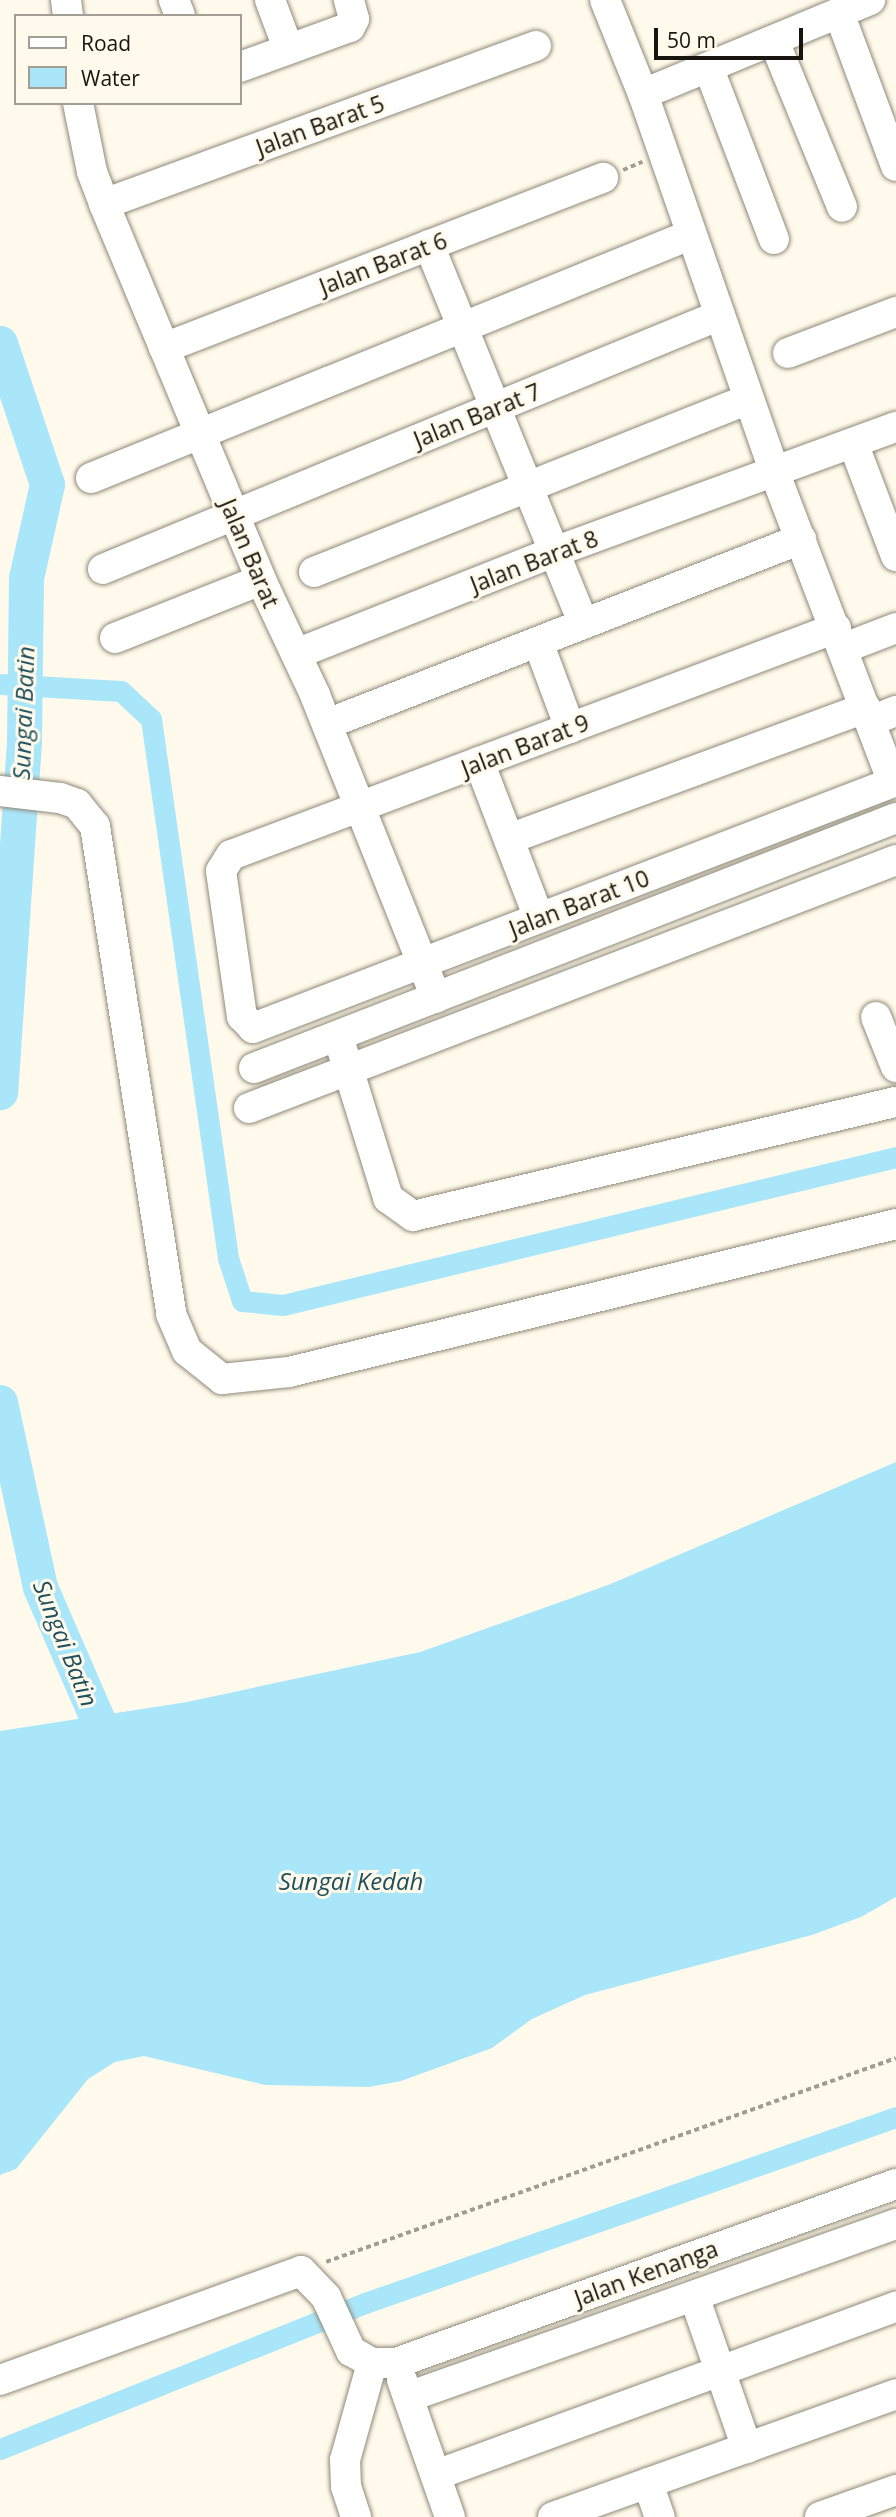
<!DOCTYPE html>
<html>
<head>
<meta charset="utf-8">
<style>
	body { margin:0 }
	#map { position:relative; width:896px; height:2517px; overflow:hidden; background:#fffaeb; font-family:"Open Sans",sans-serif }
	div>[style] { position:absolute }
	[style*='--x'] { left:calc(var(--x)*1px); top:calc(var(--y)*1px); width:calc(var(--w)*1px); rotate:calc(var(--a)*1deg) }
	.water>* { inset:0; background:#aae6fa }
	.canal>* { height:21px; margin:-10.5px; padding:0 10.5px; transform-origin:10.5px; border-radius:10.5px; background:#aae6fa }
	.river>* { height:35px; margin:-17.5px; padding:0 17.5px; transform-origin:17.5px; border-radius:17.5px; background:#aae6fa }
	.path>* { height:3.5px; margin-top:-1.75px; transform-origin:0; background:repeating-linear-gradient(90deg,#a19d92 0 5px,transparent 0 8.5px) }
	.roads { filter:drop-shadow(0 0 2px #8e8978) drop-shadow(0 0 2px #8e8978) }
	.minor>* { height:30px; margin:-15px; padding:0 15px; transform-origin:15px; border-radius:15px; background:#fff }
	span { translate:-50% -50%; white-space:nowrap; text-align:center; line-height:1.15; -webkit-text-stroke:6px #fffaeb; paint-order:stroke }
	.street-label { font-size:23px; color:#17150f }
	.water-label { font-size:24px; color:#20505e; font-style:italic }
	.legend { position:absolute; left:14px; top:14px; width:228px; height:91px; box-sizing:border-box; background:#fffaeb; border:2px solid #a29e93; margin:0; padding:9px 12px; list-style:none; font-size:21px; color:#17150f }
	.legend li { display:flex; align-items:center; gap:14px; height:35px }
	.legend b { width:35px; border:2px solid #a29e93 }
	.scale { position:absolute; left:654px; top:28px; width:149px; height:32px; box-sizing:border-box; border:4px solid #17150f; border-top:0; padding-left:9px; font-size:21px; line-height:24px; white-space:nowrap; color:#17150f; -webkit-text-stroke:5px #fffaeb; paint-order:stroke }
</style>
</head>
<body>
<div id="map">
	<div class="water">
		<div style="clip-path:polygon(896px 1462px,896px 1897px,861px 1917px,812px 1935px,585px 1995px,532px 2019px,492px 2048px,401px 2081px,369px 2087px,265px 2085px,144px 2056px,115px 2062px,88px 2079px,16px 2169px,0 2175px,0 1731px,187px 1702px,420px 1652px,608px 1585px)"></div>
	</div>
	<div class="canal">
		<div style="--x:0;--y:684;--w:121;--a:3.3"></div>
		<div style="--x:121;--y:691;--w:41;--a:43"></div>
		<div style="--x:151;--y:719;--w:544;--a:81.87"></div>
		<div style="--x:228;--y:1258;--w:45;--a:72"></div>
		<div style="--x:242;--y:1301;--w:41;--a:5.6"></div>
		<div style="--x:283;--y:1305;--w:631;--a:-13.57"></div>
		<div style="--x:0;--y:2449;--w:393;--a:-21.8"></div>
		<div style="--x:365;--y:2303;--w:563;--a:-19.3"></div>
	</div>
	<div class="river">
		<div style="--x:0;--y:343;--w:149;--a:71.6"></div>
		<div style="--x:47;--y:484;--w:96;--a:102.6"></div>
		<div style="--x:26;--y:578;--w:164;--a:90.7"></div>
		<div style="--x:24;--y:742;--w:351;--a:93.9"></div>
		<div style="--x:0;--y:1402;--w:189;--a:77.8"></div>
		<div style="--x:40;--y:1587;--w:143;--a:66.5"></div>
		<div style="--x:97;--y:1718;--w:46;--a:88.8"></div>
	</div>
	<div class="path">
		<div style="--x:623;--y:170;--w:21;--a:-23"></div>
		<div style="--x:326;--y:2262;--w:605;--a:-19.69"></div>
	</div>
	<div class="roads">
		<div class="minor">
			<div style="--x:66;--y:0;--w:16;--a:83"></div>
			<div style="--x:174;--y:0;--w:17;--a:69"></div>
			<div style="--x:270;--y:0;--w:51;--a:69.4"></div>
			<div style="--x:605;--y:0;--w:101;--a:68"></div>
			<div style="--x:643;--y:94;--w:399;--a:70.8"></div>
			<div style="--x:774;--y:471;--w:333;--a:69.1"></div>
			<div style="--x:839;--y:13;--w:163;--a:69.6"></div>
			<div style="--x:774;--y:41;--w:179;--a:67.7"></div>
			<div style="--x:240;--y:67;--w:117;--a:-20"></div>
			<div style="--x:350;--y:27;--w:9;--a:-63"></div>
			<div style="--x:354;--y:19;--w:20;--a:-105"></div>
			<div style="--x:709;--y:69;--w:182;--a:69.1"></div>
			<div style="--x:643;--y:94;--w:246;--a:-22.5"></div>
			<div style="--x:78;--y:103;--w:70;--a:78.5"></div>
			<div style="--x:92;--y:172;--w:34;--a:69"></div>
			<div style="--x:104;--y:204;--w:407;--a:67.3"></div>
			<div style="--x:261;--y:580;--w:127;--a:64.8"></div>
			<div style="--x:315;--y:695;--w:326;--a:68.2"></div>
			<div style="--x:104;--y:204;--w:460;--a:-20.1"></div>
			<div style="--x:429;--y:245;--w:409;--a:67.8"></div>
			<div style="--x:164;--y:348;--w:471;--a:-21.2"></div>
			<div style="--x:788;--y:353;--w:116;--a:-20.8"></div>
			<div style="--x:853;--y:443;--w:121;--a:69.2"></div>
			<div style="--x:91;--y:478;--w:646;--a:-22.08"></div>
			<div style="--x:103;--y:569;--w:667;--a:-22.38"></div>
			<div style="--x:314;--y:572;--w:467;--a:-21.7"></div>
			<div style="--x:836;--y:628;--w:646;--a:159.43"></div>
			<div style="--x:231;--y:855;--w:19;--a:122"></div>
			<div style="--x:221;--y:871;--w:147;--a:81.8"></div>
			<div style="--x:242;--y:1016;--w:16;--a:47"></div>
			<div style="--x:253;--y:1028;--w:689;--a:-21.01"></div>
			<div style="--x:115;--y:638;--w:157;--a:-21.7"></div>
			<div style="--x:538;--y:642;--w:92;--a:69.6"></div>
			<div style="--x:844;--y:648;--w:56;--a:-21"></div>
			<div style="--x:296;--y:654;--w:277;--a:-21.6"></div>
			<div style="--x:554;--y:552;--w:364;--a:-20.1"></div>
			<div style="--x:871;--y:721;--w:27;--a:-22"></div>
			<div style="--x:327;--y:724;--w:509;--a:-21.32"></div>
			<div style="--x:479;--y:762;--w:167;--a:69"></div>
			<div style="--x:0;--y:791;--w:60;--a:6.7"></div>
			<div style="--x:60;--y:798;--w:18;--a:19"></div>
			<div style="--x:77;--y:804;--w:28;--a:51"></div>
			<div style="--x:95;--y:826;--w:494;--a:81.1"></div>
			<div style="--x:171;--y:1314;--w:40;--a:66.6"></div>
			<div style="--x:187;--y:1351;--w:45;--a:38.7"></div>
			<div style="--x:222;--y:1379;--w:67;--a:-6"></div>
			<div style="--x:289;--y:1372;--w:625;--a:-13.7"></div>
			<div style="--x:509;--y:839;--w:380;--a:-20.2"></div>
			<div style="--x:876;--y:1017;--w:54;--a:68.2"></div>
			<div style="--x:338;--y:1036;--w:170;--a:72.8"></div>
			<div style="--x:388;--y:1198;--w:31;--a:36"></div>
			<div style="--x:413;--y:1216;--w:496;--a:-13.3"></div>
			<div style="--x:254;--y:1068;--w:689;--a:-21.28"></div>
			<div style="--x:249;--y:1108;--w:693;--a:-20.97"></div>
			<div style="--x:694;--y:2296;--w:161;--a:70.8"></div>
			<div style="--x:0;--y:2380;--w:320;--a:-19.9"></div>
			<div style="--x:301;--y:2271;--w:36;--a:46"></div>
			<div style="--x:326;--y:2297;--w:60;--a:65.2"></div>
			<div style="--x:351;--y:2351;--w:24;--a:30"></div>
			<div style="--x:372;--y:2363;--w:24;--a:0"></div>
			<div style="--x:396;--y:2363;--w:531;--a:-19.7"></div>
			<div style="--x:402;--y:2380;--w:145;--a:70.7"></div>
			<div style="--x:408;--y:2397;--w:518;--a:-19.52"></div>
			<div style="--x:436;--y:2475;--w:490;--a:-20.1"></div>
			<div style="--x:648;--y:2483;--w:36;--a:71"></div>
			<div style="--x:356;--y:2517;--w:32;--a:-108"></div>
			<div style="--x:346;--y:2487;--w:27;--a:-92"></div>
			<div style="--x:345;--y:2460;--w:101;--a:-74.4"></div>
			<div style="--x:553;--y:2517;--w:364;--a:-19.7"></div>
			<div style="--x:820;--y:2517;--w:81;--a:-19.6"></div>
		</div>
	</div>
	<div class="street-label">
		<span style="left:320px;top:125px;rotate:-20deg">Jalan Barat 5</span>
		<span style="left:383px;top:263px;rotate:-21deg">Jalan Barat 6</span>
		<span style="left:477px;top:415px;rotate:-22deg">Jalan Barat 7</span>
		<span style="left:250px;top:553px;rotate:67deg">Jalan Barat</span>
		<span style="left:534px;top:561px;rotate:-21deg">Jalan Barat 8</span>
		<span style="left:525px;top:745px;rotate:-21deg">Jalan Barat 9</span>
		<span style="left:579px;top:903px;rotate:-21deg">Jalan Barat 10</span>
		<span style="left:646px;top:2273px;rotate:-20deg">Jalan Kenanga</span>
	</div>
	<div class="water-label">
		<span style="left:23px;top:713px;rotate:-88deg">Sungai Batin</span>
		<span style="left:66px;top:1643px;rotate:68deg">Sungai Batin</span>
		<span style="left:351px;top:1881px">Sungai Kedah</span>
	</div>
	<ul class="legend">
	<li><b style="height:9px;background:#fff"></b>Road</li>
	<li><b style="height:19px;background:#aae6fa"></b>Water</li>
	</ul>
	<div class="scale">50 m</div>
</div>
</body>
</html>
